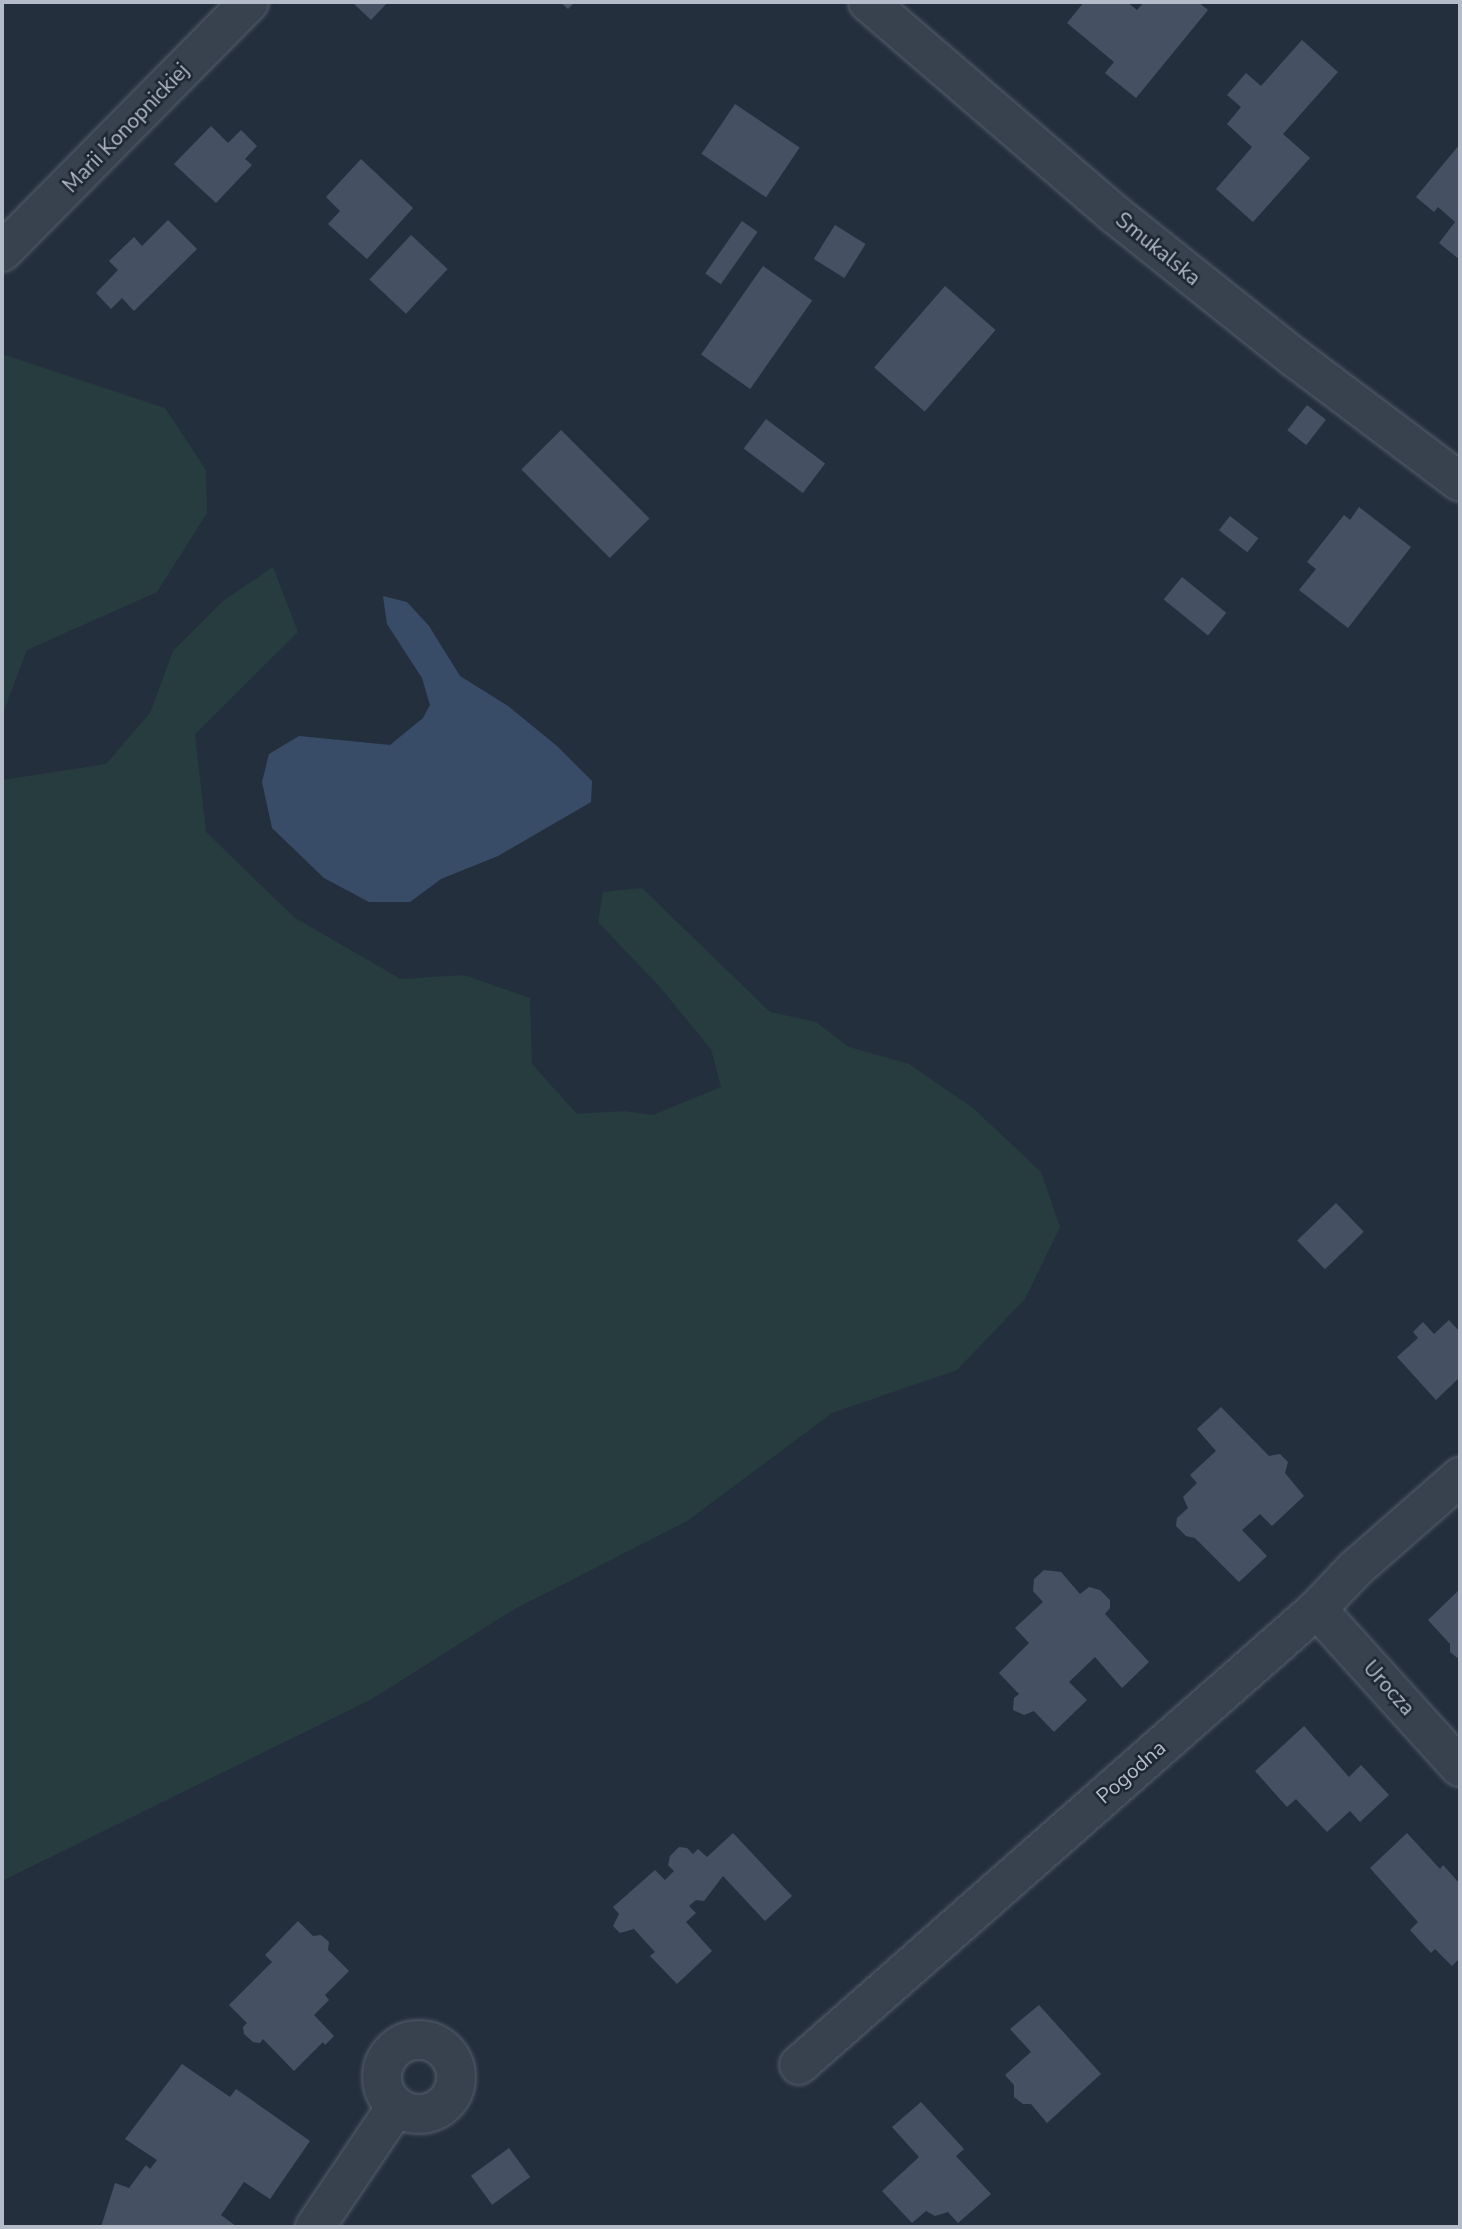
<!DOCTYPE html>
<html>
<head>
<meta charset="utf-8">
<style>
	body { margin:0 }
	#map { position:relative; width:1462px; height:2229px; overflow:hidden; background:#242f3e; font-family:"Nunito Sans",sans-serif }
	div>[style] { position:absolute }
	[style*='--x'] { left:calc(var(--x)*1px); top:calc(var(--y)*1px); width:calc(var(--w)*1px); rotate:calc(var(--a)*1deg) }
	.green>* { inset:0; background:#263c3f }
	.water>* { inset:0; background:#394c67 }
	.building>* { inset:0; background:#455162; transform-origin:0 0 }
	.roads { filter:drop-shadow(0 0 2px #565f6c) drop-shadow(0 0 2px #565f6c) }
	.minor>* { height:38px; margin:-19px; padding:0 19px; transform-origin:19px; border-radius:19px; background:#38414e }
	.minor>.ring { margin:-19px; padding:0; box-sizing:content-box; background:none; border:38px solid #38414e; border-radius:50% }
	span { translate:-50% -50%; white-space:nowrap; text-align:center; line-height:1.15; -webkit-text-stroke:5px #1d2633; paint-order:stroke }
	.street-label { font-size:21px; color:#b4bcc9 }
	.frame { position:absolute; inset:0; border:4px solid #b4bcc9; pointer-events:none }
</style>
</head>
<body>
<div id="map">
	<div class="green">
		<div style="clip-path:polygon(2px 354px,165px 408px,206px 470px,207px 513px,157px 592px,27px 650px,2px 715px)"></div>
		<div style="clip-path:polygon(273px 567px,298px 632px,195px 734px,206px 832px,295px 918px,401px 979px,464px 975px,530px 998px,532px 1064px,577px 1114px,623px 1111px,653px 1115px,721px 1087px,711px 1049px,659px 986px,598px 922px,603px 892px,642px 888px,770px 1012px,816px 1022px,849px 1047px,909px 1064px,973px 1108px,1041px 1172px,1060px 1227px,1025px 1299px,957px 1370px,832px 1413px,687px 1521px,511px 1611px,372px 1699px,2px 1881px,2px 780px,106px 764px,150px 713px,173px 651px,223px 601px)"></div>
	</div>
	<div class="water">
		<div style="clip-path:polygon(383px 596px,407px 602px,429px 626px,460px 676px,508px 706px,557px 746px,592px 781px,591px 802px,498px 856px,441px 879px,410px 902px,369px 902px,324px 878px,272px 828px,262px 782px,269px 754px,299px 736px,390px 745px,423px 718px,430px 705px,422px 678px,387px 624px)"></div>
	</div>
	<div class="building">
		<div style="clip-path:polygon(352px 2px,388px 2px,371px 20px)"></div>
		<div style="clip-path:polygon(560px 2px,575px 2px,568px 9px)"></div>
		<div style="clip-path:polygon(1084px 2px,1127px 2px,1137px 10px,1144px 2px,1198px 2px,1208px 10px,1136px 98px,1105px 73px,1114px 62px,1067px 23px)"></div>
		<div style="clip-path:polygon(1302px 40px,1338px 72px,1283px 134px,1310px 158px,1253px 222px,1216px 189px,1252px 147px,1227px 124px,1241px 107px,1227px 95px,1246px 73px,1261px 86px)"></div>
		<div style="left:735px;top:104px;width:78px;height:60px;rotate:34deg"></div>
		<div style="clip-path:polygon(211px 126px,228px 143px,241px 130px,257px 146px,245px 159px,252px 165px,216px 203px,174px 164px)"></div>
		<div style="clip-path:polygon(1460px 144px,1460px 260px,1439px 243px,1455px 222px,1438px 207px,1434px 212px,1416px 197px)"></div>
		<div style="clip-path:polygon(361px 159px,413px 208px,367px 259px,328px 224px,340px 211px,326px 197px)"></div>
		<div style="clip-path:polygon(168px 220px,197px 249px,134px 311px,122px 298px,111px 309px,96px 293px,118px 270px,109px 261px,134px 237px,142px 246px)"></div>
		<div style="left:742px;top:221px;width:19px;height:64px;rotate:35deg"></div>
		<div style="left:835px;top:225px;width:36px;height:40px;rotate:32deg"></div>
		<div style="left:411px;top:235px;width:50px;height:61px;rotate:43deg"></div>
		<div style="left:763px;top:266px;width:60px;height:108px;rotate:35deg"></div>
		<div style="left:945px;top:286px;width:67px;height:108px;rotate:41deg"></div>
		<div style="left:1307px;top:405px;width:24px;height:32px;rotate:38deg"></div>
		<div style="left:766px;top:419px;width:74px;height:37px;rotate:37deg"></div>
		<div style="left:561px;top:430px;width:125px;height:56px;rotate:45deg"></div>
		<div style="clip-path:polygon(1359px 507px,1411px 547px,1348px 628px,1299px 590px,1316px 569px,1307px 562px,1344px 515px,1350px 520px)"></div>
		<div style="left:1230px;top:516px;width:36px;height:18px;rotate:38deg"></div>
		<div style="left:1182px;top:577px;width:57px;height:29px;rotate:39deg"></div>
		<div style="left:1336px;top:1203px;width:40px;height:54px;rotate:46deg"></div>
		<div style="clip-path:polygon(1449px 1320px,1460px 1332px,1460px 1377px,1436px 1400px,1397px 1357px,1418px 1338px,1413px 1332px,1423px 1322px,1434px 1334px)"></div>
		<div style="clip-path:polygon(1221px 1407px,1269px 1456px,1280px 1454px,1288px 1462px,1285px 1473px,1304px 1496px,1272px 1526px,1260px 1514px,1242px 1530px,1267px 1556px,1239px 1582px,1195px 1538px,1186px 1536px,1176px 1526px,1177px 1518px,1188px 1508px,1183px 1497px,1197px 1483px,1190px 1475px,1216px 1451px,1197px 1429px)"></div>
		<div style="clip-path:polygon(1044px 1570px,1061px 1572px,1080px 1594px,1089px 1587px,1100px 1590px,1110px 1600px,1110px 1608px,1105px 1614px,1149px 1662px,1122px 1688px,1095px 1657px,1069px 1682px,1087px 1700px,1054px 1732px,1034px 1711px,1024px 1715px,1013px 1710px,1014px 1698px,1019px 1694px,999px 1673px,1029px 1643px,1015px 1628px,1043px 1602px,1033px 1591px,1034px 1579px)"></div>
		<div style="clip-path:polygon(1460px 1589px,1460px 1660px,1450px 1652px,1450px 1644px,1428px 1620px)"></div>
		<div style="clip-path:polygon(1304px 1726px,1349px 1777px,1361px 1765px,1389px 1795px,1360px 1822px,1350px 1811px,1327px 1832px,1296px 1799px,1287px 1807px,1255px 1771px)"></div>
		<div style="clip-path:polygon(733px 1833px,792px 1896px,765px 1921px,723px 1876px,704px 1901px,696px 1900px,689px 1906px,696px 1913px,686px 1922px,712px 1951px,677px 1984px,650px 1956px,655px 1952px,634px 1929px,620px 1933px,613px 1926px,619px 1914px,613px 1907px,655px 1870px,665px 1880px,674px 1871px,668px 1865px,670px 1856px,679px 1847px,687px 1848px,693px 1854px,698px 1849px,707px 1857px)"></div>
		<div style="clip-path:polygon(1407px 1833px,1440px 1869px,1443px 1865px,1460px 1884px,1460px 1958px,1452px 1966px,1435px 1949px,1431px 1953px,1410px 1930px,1418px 1922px,1370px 1868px)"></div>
		<div style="clip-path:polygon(298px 1921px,313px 1936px,321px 1935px,329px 1942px,328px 1950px,349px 1971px,325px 1995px,329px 2000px,314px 2015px,334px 2036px,325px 2045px,323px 2042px,294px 2071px,263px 2039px,260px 2043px,253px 2042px,244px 2034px,243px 2027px,247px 2023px,229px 2005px,272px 1962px,265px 1955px)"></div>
		<div style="clip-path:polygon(1039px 2005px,1101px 2074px,1047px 2123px,1031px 2104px,1023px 2104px,1014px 2097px,1014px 2085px,1005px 2075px,1031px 2052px,1010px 2029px)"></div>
		<div style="clip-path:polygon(182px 2064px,230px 2097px,236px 2089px,310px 2141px,270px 2199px,244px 2182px,221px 2215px,237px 2227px,101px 2227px,115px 2183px,129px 2188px,146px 2165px,150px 2169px,157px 2160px,125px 2139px)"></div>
		<div style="clip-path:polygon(921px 2102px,964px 2149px,956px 2156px,991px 2194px,958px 2223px,948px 2212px,935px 2216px,926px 2211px,912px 2223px,882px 2191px,919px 2157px,892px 2127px)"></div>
		<div style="left:509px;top:2148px;width:36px;height:47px;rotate:54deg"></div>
	</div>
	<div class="roads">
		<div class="minor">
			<div style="--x:868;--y:2;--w:328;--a:40.7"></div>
			<div style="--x:1117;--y:216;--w:228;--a:38.6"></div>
			<div style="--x:1295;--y:358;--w:206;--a:36.9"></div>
			<div style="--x:2;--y:252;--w:351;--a:-45.3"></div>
			<div style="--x:1317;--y:1609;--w:213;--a:47.9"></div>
			<div class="ring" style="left:382px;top:2040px;width:36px;height:36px"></div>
			<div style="--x:799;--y:2065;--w:690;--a:-41.36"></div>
			<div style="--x:1317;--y:1609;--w:55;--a:-46.5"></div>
			<div style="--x:1355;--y:1569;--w:140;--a:-41.2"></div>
			<div style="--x:315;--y:2227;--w:145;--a:-56"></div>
		</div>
	</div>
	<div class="street-label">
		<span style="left:126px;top:128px;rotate:-46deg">Marii Konopnickiej</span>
		<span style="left:1158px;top:249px;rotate:39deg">Smukalska</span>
		<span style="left:1389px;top:1688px;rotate:48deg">Urocza</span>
		<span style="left:1131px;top:1772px;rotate:-41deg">Pogodna</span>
	</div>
	<div class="frame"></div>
</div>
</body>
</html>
